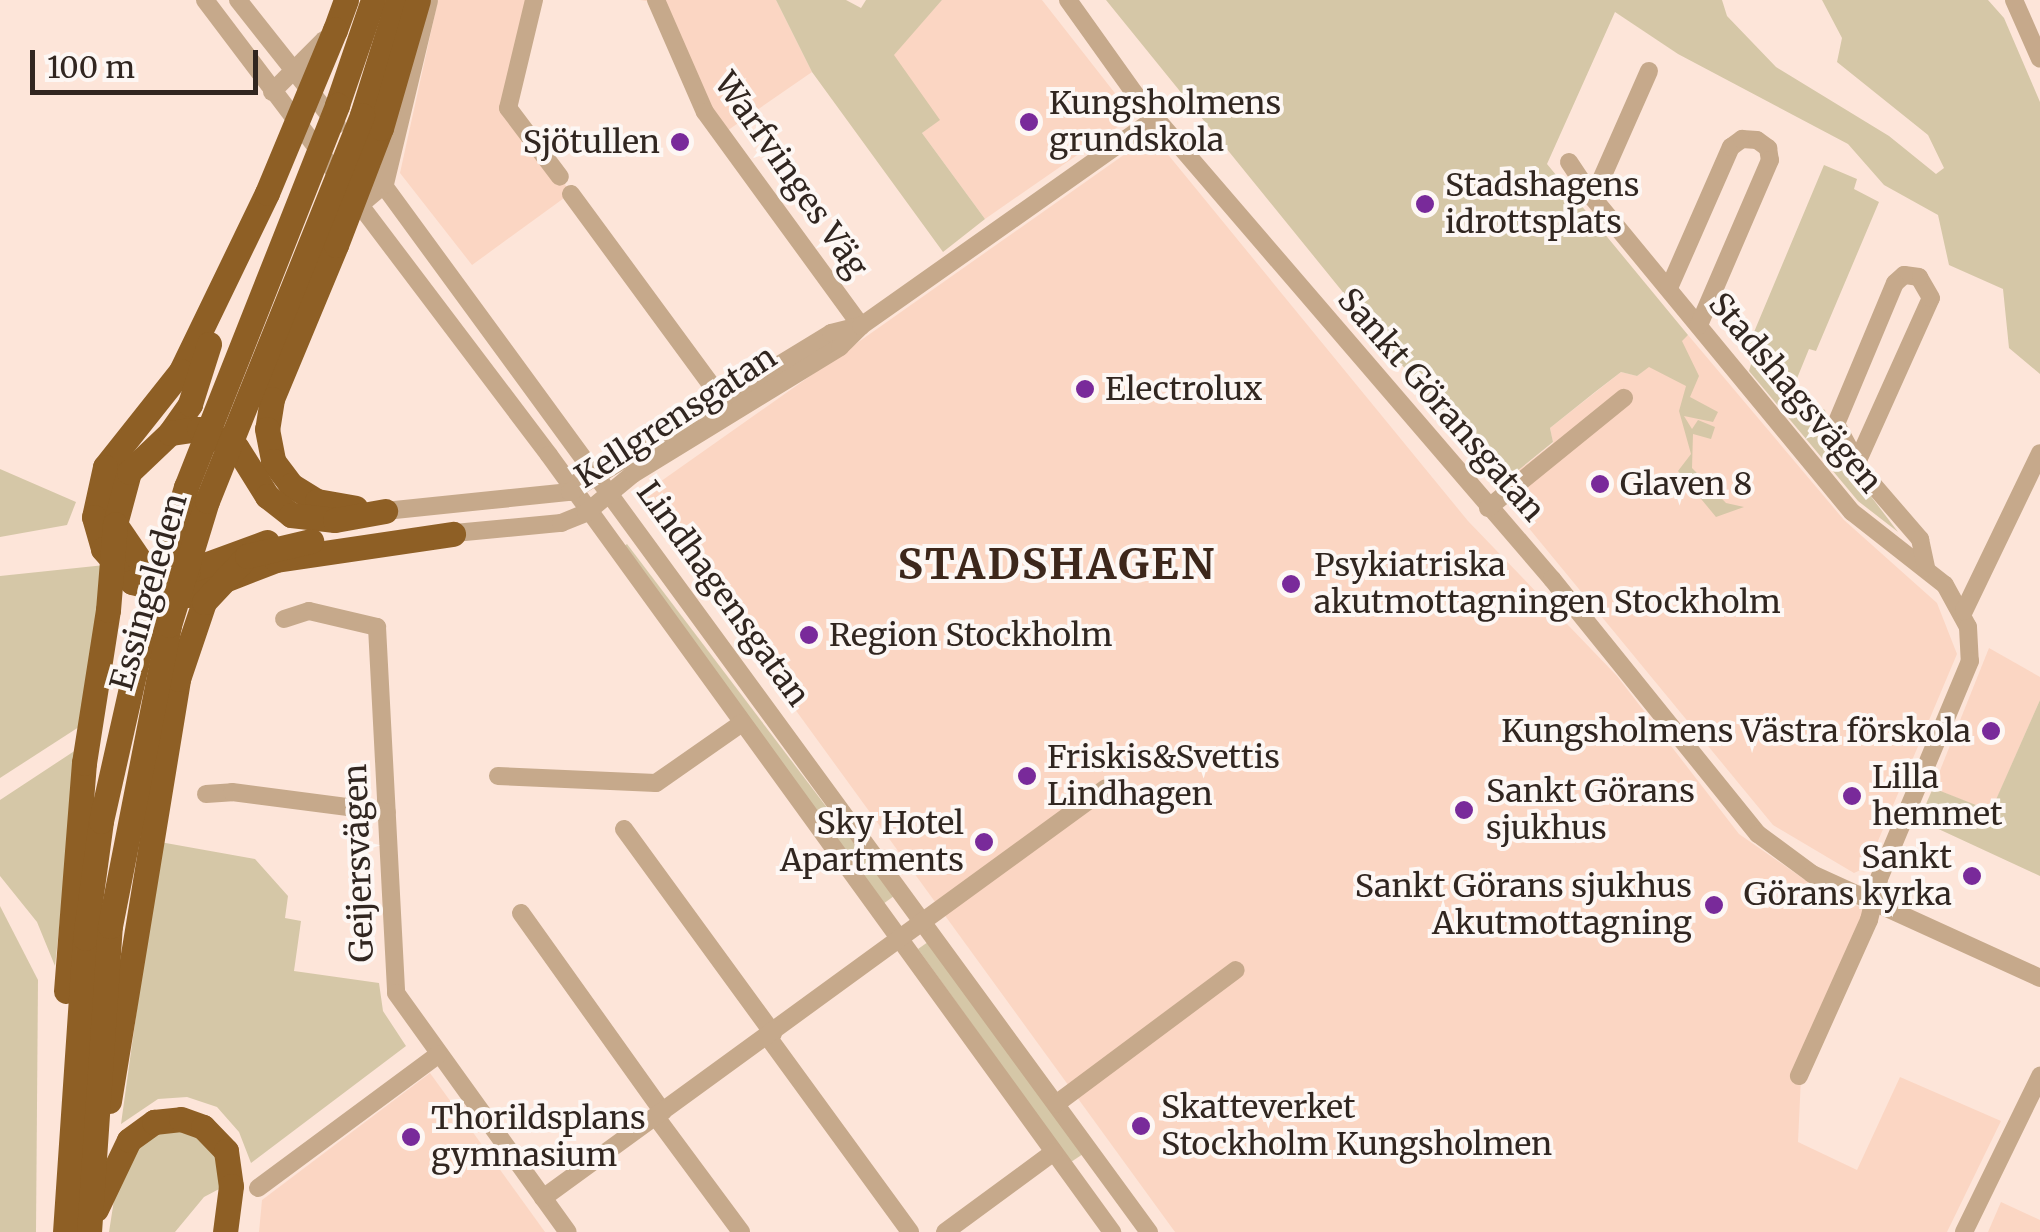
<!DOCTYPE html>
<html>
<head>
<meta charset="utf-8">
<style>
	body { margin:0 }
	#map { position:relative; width:2040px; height:1232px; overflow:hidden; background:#fde5d9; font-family:Merriweather,serif }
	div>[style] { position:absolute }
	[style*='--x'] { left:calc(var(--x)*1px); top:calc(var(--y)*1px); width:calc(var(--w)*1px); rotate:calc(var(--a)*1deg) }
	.built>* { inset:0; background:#fbd6c3 }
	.green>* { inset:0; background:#d5c7a7 }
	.minor>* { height:18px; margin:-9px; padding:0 9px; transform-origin:9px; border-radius:9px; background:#c6a98b }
	.highway>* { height:25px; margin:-12.5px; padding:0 12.5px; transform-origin:12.5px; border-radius:12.5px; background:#8e5f25 }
	.highway-bridge>* { height:25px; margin:-12.5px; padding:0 12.5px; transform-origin:12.5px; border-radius:12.5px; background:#8e5f25 }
	.dots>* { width:28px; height:28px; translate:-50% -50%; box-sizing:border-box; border:5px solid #fdf7f4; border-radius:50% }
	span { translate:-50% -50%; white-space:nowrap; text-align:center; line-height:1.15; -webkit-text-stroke:8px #fdf7f4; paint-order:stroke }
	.poi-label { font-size:32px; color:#312620 }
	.left { translate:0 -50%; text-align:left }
	.right { translate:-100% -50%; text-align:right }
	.street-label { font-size:32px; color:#312620 }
	.district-label { font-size:42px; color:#3d271b; font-weight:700; letter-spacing:2.5px }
	.scale { position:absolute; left:30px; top:50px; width:228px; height:45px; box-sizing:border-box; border:5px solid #312620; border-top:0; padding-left:12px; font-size:30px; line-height:35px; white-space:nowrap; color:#312620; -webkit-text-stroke:8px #fdf7f4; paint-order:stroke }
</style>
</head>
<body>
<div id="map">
	<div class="built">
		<div style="clip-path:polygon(438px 0,537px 0,514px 113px,571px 193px,472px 265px,400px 173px)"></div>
		<div style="clip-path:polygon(640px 0,776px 0,812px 72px,721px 135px,658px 3px)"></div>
		<div style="clip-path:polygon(942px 0,1042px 0,1125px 106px,1122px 124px,985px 219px,922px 133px,939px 120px,893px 55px)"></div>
		<div style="clip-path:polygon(1152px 135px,1468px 521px,1617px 676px,1739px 834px,1821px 891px,1874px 913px,1801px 1077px,1798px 1142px,1857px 1170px,1900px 1077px,2001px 1121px,1947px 1232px,1175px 1232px,640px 496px)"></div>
		<div style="clip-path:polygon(1688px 335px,1844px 520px,1937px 603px,1957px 654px,1867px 867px,1854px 873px,1773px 825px,1514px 510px,1510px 477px,1553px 443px,1550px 428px,1621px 372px,1637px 376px)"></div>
		<div style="clip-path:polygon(1989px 648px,2040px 677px,2040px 700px,1991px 812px,1933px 788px)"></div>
		<div style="clip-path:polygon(430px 1073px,545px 1232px,259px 1232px,262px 1200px)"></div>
		<div style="clip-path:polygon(2001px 1202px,2040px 1220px,2040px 1232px,1988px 1232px)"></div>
	</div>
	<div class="green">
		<div style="clip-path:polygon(776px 0,846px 0,861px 8px,866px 0,942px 0,894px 55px,940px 120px,922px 133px,985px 219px,943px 252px,812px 72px)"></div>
		<div style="clip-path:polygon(1106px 0,1722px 0,1727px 16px,1776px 67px,1889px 136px,1936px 174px,1944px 168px,1928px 135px,1837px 62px,1842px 38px,1822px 0,1988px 0,2004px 18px,2040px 102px,2040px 374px,2009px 348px,2003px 289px,1949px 265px,1938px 215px,1884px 185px,1848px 144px,1678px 54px,1615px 12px,1547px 164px,1688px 335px,1682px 341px,1699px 376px,1690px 397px,1718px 412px,1713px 422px,1684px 416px,1692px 429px,1698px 420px,1715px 427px,1711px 439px,1693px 434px,1692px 468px,1726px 503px,1744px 507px,1716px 517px,1678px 471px,1691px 454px,1679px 411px,1686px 386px,1649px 367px,1637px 376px,1621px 372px,1595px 392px,1550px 428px,1553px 442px,1510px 477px,1492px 476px)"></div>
		<div style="clip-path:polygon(1824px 165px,1857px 179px,1854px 189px,1879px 202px,1816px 351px,1809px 349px,1791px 393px,1825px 410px,1832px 445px,1898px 532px,1858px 501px,1749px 371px,1756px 348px,1749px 344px)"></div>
		<div style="clip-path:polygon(0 469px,76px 502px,67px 525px,0 537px)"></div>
		<div style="clip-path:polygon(627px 544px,894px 896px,883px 904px,623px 547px)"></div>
		<div style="clip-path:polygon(105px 565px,82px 725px,0 778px,0 576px)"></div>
		<div style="clip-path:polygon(2040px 700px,2040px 876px,1919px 820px,1933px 788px,1991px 811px)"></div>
		<div style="clip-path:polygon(79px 748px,55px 966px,37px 922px,0 876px,0 800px)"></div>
		<div style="clip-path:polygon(160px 842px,255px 859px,288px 896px,285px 918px,301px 921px,294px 971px,379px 983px,383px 1011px,406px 1046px,251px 1163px,239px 1132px,217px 1107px,187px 1097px,158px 1099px,121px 1124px)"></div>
		<div style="clip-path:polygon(0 906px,38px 980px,36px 1232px,0 1232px)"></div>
		<div style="clip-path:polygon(928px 942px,1083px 1154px,1071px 1162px,918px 949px)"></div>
		<div style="clip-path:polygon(162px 1130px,192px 1132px,214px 1148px,221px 1188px,204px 1197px,175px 1232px,109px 1232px,116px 1187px,135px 1149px)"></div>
	</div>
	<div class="minor">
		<div style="--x:205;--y:0;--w:570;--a:52.91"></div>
		<div style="--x:549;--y:455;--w:960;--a:54.07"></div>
		<div style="--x:238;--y:0;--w:159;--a:51.6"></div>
		<div style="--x:534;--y:0;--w:111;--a:103.5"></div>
		<div style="--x:508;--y:108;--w:86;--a:53"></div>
		<div style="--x:656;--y:0;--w:122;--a:66.4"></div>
		<div style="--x:705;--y:112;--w:265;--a:53.9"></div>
		<div style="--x:1068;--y:0;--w:115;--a:54.5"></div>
		<div style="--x:1135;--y:94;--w:640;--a:49.31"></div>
		<div style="--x:1552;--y:579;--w:328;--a:51.1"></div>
		<div style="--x:1758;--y:834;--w:67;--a:36.5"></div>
		<div style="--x:1812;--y:874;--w:251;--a:24.5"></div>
		<div style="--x:2014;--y:0;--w:64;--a:66.2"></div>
		<div style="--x:1649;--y:71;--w:139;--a:113.8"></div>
		<div style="--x:1593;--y:198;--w:407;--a:50.5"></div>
		<div style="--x:1852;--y:512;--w:118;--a:38.1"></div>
		<div style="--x:1945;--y:585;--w:48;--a:61.3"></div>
		<div style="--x:1968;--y:627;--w:34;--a:87"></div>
		<div style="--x:1970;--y:661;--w:236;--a:112.7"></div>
		<div style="--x:1879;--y:879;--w:42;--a:103.7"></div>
		<div style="--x:1869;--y:920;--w:171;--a:114.2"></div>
		<div style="--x:272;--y:92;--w:74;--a:-45"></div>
		<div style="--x:363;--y:157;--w:1332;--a:53.83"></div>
		<div style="--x:1569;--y:162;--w:43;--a:56.3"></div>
		<div style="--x:571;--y:194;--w:252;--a:53.7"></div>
		<div style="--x:361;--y:204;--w:31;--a:-40"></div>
		<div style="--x:385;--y:184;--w:188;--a:-76.5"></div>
		<div style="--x:1669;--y:288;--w:154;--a:-66.3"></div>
		<div style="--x:1731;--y:147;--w:14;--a:-36"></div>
		<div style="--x:1742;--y:139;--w:15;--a:4"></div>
		<div style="--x:1757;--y:140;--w:14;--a:36"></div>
		<div style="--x:1768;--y:148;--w:12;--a:81"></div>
		<div style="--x:1770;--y:160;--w:180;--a:113.3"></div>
		<div style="--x:1859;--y:458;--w:175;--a:-65.8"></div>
		<div style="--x:1931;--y:298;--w:24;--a:-120"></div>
		<div style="--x:1919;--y:277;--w:15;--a:-172"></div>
		<div style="--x:1904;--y:275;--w:12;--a:138"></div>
		<div style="--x:1895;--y:283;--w:153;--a:112.7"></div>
		<div style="--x:1836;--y:424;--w:55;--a:61.6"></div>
		<div style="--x:1862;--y:472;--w:89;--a:49.1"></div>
		<div style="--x:1920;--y:539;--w:29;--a:78"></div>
		<div style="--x:1488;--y:508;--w:175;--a:-39"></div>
		<div style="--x:385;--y:511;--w:186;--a:-5.9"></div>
		<div style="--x:570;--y:492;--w:306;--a:-31.3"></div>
		<div style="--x:831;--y:333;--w:30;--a:-14"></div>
		<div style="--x:444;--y:534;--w:118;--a:-5.4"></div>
		<div style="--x:561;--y:523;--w:27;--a:-22"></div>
		<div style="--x:586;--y:513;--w:61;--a:-39.7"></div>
		<div style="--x:633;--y:474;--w:243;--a:-31.5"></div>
		<div style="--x:840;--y:347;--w:30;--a:-45"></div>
		<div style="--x:861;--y:326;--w:361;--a:-35.2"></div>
		<div style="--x:1964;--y:611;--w:175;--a:-64.3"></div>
		<div style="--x:284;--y:619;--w:26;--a:-18"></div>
		<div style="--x:309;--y:611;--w:70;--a:13.2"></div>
		<div style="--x:377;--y:627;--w:366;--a:87"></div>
		<div style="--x:396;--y:993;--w:294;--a:54.3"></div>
		<div style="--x:498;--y:776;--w:158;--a:2.5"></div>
		<div style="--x:656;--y:783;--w:105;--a:-34.9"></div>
		<div style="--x:206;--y:794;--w:26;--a:-4"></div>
		<div style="--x:232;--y:792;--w:156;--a:7.4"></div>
		<div style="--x:624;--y:829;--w:253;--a:53.9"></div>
		<div style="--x:521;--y:913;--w:244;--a:54.5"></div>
		<div style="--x:768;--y:1037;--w:241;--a:53.9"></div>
		<div style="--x:1056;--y:1104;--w:224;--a:-36.7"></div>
		<div style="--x:656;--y:1117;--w:143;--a:53.5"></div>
		<div style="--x:258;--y:1188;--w:224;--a:-36.5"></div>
		<div style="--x:543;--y:1198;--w:696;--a:-36.06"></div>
		<div style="--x:945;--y:1232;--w:135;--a:-36.3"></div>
		<div style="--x:1964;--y:1232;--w:174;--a:-64"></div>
	</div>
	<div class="highway">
		<div style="--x:335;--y:30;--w:32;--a:-70"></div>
		<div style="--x:337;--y:105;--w:111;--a:-71.1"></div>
		<div style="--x:362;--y:115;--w:121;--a:-72.6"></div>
		<div style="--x:267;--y:193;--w:198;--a:115.8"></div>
		<div style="--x:181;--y:371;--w:122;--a:128.4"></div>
		<div style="--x:105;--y:467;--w:51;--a:102.4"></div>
		<div style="--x:94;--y:517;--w:33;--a:74"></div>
		<div style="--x:103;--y:549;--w:44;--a:48.7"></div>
		<div style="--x:132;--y:582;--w:56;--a:13.5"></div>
		<div style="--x:186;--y:595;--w:97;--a:-21.3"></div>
		<div style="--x:276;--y:560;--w:179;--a:-8.4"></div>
		<div style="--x:336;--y:245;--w:167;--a:112.6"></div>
		<div style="--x:272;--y:399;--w:30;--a:99"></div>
		<div style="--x:267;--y:429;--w:33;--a:79"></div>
		<div style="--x:273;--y:461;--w:30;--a:53"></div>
		<div style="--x:291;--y:485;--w:31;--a:32"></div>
		<div style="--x:317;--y:501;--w:39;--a:10"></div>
		<div style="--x:170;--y:433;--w:35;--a:-55"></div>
		<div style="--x:190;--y:404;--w:63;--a:-72.4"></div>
		<div style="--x:267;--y:542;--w:84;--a:159.8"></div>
		<div style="--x:188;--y:571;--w:45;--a:-172.4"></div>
		<div style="--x:143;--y:565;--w:50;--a:-124.3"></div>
		<div style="--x:115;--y:524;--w:54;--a:-74.9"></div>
		<div style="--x:129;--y:472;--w:57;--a:-43.6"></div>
		<div style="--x:170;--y:433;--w:29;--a:-8"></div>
		<div style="--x:199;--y:429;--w:42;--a:26.6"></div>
		<div style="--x:237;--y:448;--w:57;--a:58"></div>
		<div style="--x:267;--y:496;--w:31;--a:38"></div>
		<div style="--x:291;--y:515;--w:44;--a:6.5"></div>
		<div style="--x:335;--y:520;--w:51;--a:-10.2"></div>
		<div style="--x:66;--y:991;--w:229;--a:-85.5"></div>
		<div style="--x:84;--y:763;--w:155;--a:-81.1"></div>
		<div style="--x:109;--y:1101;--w:428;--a:-80.7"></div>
		<div style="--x:178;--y:679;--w:81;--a:-71.3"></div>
		<div style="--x:96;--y:1209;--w:76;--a:-64.4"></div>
		<div style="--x:129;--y:1140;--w:31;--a:-36"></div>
		<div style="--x:154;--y:1122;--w:27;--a:-6"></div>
		<div style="--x:181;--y:1119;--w:23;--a:20"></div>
		<div style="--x:203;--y:1127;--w:33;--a:46"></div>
		<div style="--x:226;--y:1151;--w:35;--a:82"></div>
		<div style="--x:231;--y:1186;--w:46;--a:97.4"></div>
		<div style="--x:65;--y:1232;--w:295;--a:-86.1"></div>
		<div style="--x:85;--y:938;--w:118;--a:-82.2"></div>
		<div style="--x:101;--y:821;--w:205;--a:-77.3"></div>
		<div style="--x:89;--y:1232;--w:307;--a:-86.1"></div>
		<div style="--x:110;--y:926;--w:307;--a:-78.9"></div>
	</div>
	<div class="highway-bridge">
		<div style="--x:267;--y:193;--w:177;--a:-67.4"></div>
		<div style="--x:336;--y:245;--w:125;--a:-69"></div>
		<div style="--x:381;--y:128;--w:133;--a:-73.9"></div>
		<div style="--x:204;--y:602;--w:63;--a:-46.9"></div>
		<div style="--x:247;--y:556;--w:66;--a:-13.2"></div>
		<div style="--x:108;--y:610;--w:86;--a:-85.3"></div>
		<div style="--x:146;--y:621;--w:140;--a:-73.4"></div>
		<div style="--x:186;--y:487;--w:411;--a:-68.4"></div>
		<div style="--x:169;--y:625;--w:130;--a:-73"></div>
		<div style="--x:207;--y:501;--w:416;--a:-68.1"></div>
	</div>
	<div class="dots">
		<div style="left:1029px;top:122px;background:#792a9a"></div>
		<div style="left:680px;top:142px;background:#792a9a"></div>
		<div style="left:1425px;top:204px;background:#792a9a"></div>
		<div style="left:1085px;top:389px;background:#792a9a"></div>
		<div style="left:1600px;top:484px;background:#792a9a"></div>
		<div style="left:1291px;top:584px;background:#792a9a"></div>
		<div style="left:809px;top:635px;background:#792a9a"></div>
		<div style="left:1991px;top:731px;background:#792a9a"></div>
		<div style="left:1027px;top:776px;background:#792a9a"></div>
		<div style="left:1852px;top:796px;background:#792a9a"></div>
		<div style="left:1464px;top:810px;background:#792a9a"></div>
		<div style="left:984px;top:842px;background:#792a9a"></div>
		<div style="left:1972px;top:876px;background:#792a9a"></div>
		<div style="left:1714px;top:905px;background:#792a9a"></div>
		<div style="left:1141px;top:1126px;background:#792a9a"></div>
		<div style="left:411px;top:1137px;background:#792a9a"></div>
	</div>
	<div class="poi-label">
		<span class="left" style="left:1049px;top:122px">Kungsholmens<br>grundskola</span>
		<span class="right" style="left:660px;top:142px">Sjötullen</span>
		<span class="left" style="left:1445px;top:204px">Stadshagens<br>idrottsplats</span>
		<span class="left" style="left:1105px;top:389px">Electrolux</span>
		<span class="left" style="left:1620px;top:484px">Glaven 8</span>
		<span class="left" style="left:1314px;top:584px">Psykiatriska<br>akutmottagningen Stockholm</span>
		<span class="left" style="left:829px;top:635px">Region Stockholm</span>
		<span class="right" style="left:1971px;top:731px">Kungsholmens Västra förskola</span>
		<span class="left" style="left:1047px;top:776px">Friskis&amp;Svettis<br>Lindhagen</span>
		<span class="left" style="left:1872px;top:796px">Lilla<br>hemmet</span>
		<span class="left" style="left:1486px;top:810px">Sankt Görans<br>sjukhus</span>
		<span class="right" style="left:964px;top:842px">Sky Hotel<br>Apartments</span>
		<span class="right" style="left:1952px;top:876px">Sankt<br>Görans kyrka</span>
		<span class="right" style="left:1692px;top:905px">Sankt Görans sjukhus<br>Akutmottagning</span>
		<span class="left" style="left:1161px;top:1126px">Skatteverket<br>Stockholm Kungsholmen</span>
		<span class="left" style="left:431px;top:1137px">Thorildsplans<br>gymnasium</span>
	</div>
	<div class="street-label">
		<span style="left:791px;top:175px;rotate:55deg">Warfvinges Väg</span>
		<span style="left:1795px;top:393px;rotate:50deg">Stadshagsvägen</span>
		<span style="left:1441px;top:405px;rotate:49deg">Sankt Göransgatan</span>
		<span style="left:676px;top:417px;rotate:-33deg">Kellgrensgatan</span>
		<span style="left:149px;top:592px;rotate:-74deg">Essingeleden</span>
		<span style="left:723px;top:594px;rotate:54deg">Lindhagensgatan</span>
		<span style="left:359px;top:863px;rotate:-92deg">Geijersvägen</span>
	</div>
	<div class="district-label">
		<span style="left:1057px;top:564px">STADSHAGEN</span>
	</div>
	<div class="scale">100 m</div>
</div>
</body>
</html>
